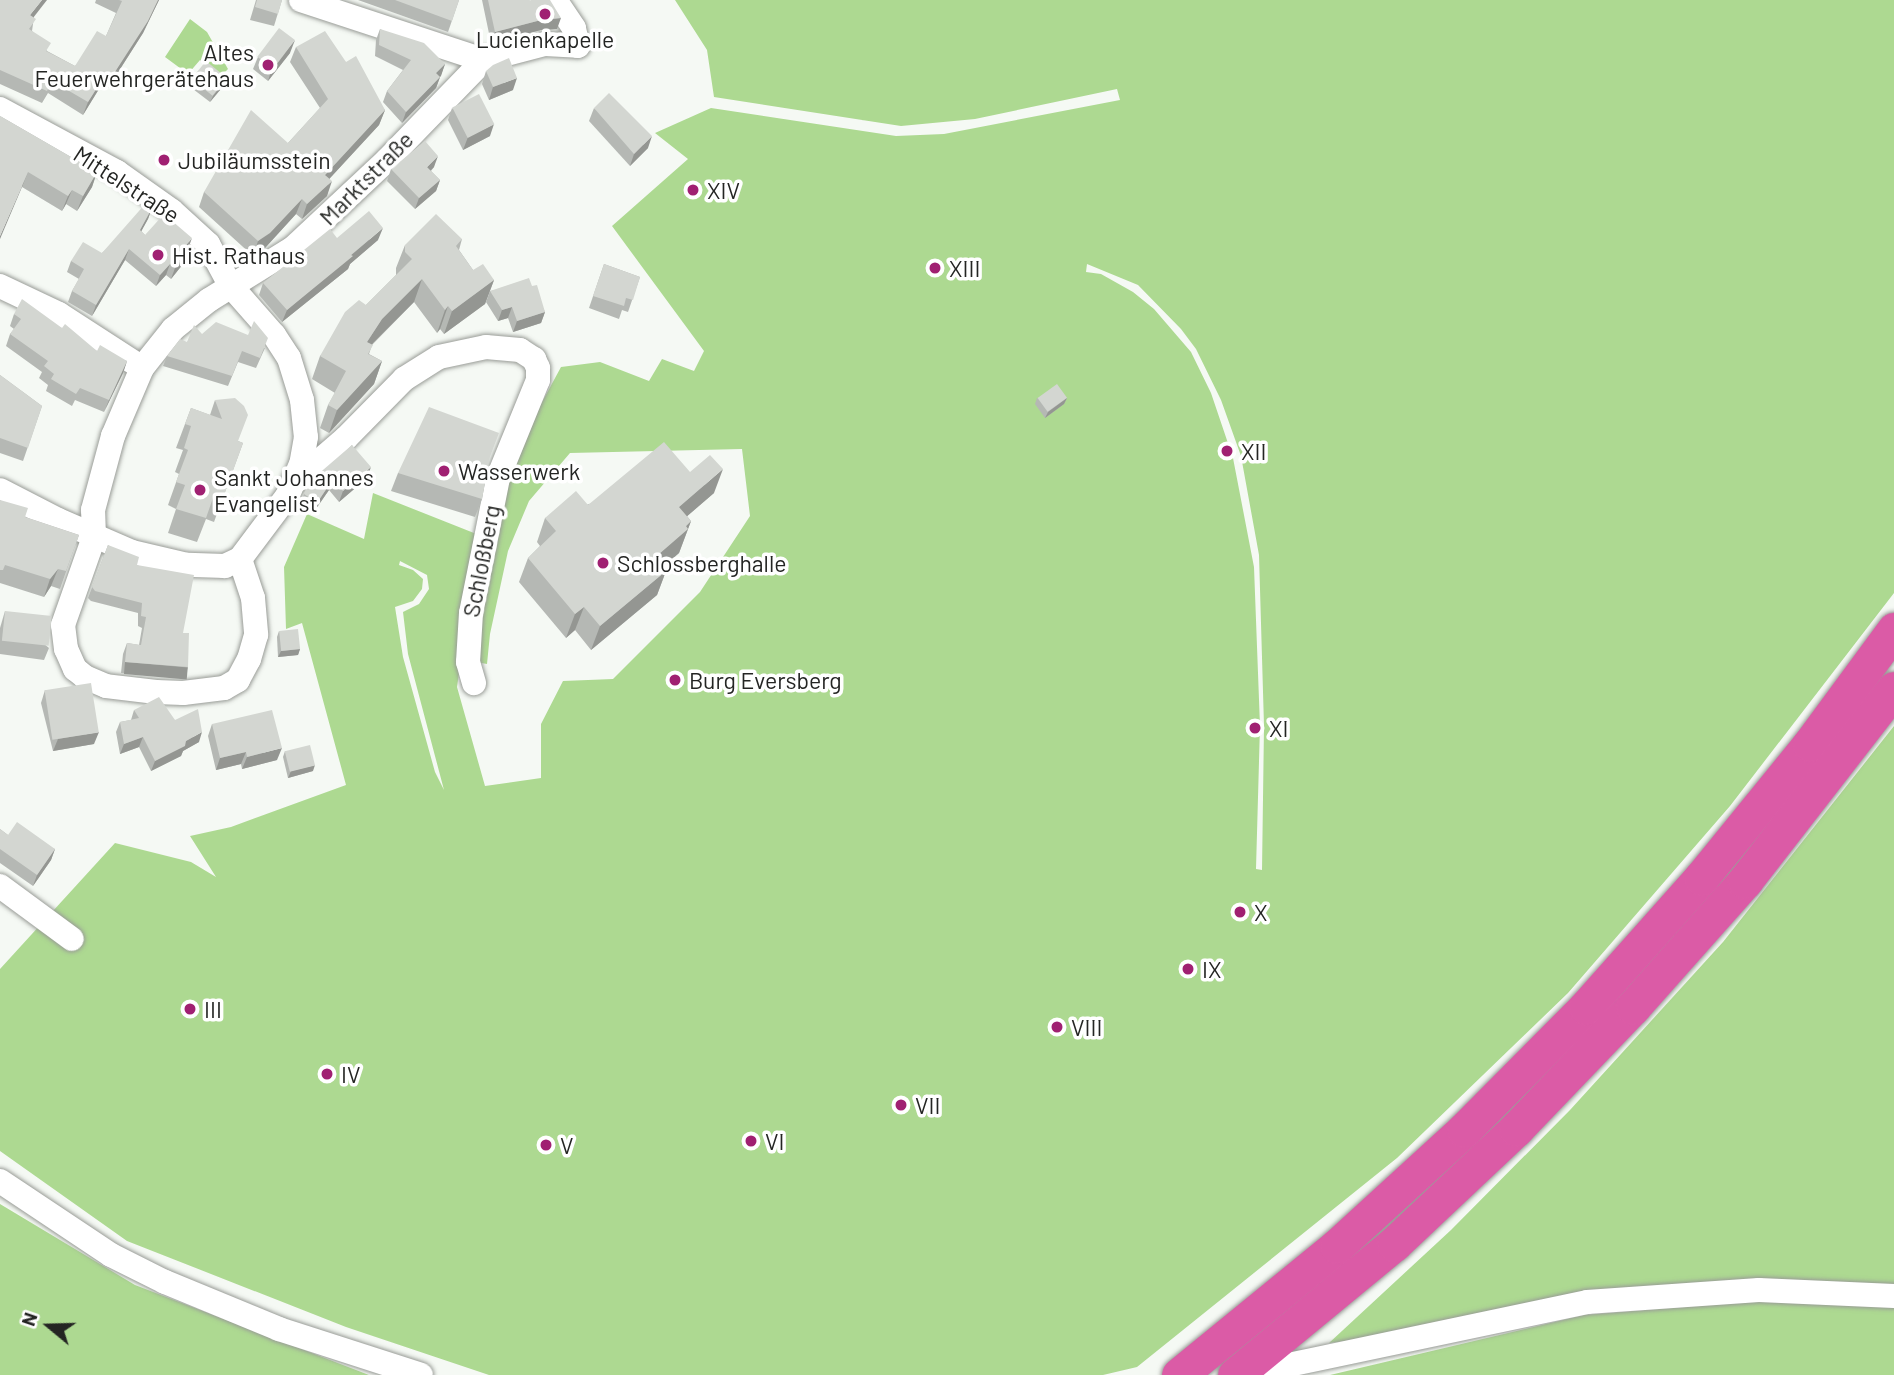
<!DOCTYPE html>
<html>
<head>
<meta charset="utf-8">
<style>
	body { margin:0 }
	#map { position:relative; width:1894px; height:1375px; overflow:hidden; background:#f5f9f4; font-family:Barlow,sans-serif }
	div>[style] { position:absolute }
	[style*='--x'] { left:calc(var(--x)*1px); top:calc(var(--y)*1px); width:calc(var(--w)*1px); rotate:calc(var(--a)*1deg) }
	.green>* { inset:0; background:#add991 }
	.roads { filter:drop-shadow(0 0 2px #999c97) drop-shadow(0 0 2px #999c97) }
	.minor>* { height:24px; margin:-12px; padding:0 12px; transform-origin:12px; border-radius:12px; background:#fff }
	.highway>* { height:35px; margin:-17.5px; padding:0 17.5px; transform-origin:17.5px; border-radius:17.5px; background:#db5ba6 }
	.wall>* { inset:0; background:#b5b8b4 }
	.shaded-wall>* { inset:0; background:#949692; transform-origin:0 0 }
	.building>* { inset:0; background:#d3d6d1; transform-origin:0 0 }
	.dots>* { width:19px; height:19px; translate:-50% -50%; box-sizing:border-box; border:4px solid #fff; border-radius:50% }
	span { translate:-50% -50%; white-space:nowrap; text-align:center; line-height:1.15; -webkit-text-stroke:7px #fff; paint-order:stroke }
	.poi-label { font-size:23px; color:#242523 }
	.right { translate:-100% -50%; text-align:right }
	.left { translate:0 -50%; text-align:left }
	.street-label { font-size:23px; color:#242523 }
	.north { position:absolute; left:14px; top:1291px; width:70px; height:70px; -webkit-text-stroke:5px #fff; paint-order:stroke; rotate:289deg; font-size:19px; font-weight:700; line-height:28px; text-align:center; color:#242523 }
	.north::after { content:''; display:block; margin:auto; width:24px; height:32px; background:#242523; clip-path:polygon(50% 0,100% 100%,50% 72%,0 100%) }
</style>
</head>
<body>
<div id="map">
	<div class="green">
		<div style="clip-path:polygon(evenodd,675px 0,1894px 0,1894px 593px,1730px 806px,1568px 993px,1397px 1158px,1137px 1367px,1103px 1375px,489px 1375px,346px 1327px,127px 1241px,0 1151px,0 969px,115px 843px,191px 862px,216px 877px,190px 836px,231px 827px,346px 785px,302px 623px,286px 629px,284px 567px,307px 514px,364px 539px,373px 493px,479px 535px,457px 687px,485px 786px,541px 778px,541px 724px,563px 681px,613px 679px,700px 592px,750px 516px,742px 449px,570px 453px,529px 501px,508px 551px,490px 634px,487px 664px,476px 662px,475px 638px,503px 492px,521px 441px,561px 367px,600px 362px,649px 381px,662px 359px,694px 371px,704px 351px,612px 226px,688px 159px,655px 133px,711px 108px,896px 136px,944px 134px,1120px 100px,1117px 89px,975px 119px,901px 126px,714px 97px,707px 50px,675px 0,1087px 264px,1138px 285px,1181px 329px,1196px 349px,1221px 400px,1241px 456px,1259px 555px,1264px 726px,1262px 870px,1256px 869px,1260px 726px,1254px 567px,1233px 458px,1211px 393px,1191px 352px,1154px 309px,1133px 292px,1101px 274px,1086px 272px,1087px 264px,675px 0,400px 561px,427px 575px,429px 589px,419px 604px,403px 612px,408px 654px,444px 790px,435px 772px,403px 657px,395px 607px,413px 601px,422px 589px,423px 579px,413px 570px,399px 565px,400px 561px)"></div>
		<div style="clip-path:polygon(190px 19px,207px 32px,228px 69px,221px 76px,200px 60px,188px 74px,165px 57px)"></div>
		<div style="clip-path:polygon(1894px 726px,1894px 1375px,1330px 1375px,1584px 1315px,1758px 1301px,1834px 1282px,1329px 1343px,1451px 1230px,1570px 1110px,1723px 942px)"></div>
		<div style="clip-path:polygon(0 1204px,135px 1285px,369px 1375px,0 1375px)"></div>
	</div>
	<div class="roads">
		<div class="minor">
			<div style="--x:301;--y:0;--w:193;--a:18.2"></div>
			<div style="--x:0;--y:109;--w:133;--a:28.3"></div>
			<div style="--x:117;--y:172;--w:67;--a:35.3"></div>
			<div style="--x:172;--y:211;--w:49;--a:42.5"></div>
			<div style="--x:208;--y:244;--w:47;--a:61.8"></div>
			<div style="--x:230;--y:285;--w:67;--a:48.7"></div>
			<div style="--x:274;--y:335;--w:27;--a:57"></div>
			<div style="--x:289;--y:358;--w:44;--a:72.8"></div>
			<div style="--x:302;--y:400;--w:37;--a:84"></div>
			<div style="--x:306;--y:437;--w:27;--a:100"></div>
			<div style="--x:301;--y:464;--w:34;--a:113"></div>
			<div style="--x:288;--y:495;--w:80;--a:126.9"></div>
			<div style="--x:240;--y:559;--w:17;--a:155"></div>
			<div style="--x:225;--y:566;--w:38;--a:-178"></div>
			<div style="--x:187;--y:565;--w:57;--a:-166.7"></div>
			<div style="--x:132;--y:552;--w:81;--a:-156.6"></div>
			<div style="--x:58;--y:520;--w:65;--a:-152.7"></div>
			<div style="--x:0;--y:286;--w:65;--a:25.4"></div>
			<div style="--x:59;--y:314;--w:99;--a:33"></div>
			<div style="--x:296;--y:481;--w:66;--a:-40.7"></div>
			<div style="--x:346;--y:438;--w:83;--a:-45.5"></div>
			<div style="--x:404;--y:379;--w:41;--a:-32.2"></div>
			<div style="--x:439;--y:357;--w:48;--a:-12"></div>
			<div style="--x:486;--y:347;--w:34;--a:5"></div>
			<div style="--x:520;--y:350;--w:17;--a:33"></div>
			<div style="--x:534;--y:359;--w:10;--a:66"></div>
			<div style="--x:538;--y:368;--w:12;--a:90"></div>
			<div style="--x:538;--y:380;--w:106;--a:112.2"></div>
			<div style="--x:498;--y:478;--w:138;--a:101.3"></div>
			<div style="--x:471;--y:613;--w:49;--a:93.5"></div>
			<div style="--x:468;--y:662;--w:22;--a:74"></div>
			<div style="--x:240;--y:559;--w:41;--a:71.6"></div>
			<div style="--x:253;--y:598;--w:37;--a:85"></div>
			<div style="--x:256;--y:635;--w:25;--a:106"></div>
			<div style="--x:249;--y:659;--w:24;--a:118"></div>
			<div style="--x:238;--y:680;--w:16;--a:150"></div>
			<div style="--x:224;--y:688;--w:41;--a:173"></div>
			<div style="--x:183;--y:693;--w:27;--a:-178"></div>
			<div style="--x:156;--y:692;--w:50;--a:-173.2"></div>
			<div style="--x:106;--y:686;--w:23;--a:-157"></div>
			<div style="--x:85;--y:677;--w:13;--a:-141"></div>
			<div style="--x:75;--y:669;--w:22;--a:-114"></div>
			<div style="--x:66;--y:649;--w:24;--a:-97"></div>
			<div style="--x:63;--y:625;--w:93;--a:-70.6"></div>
			<div style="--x:94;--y:537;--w:27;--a:-92"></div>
			<div style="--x:93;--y:510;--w:77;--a:-74.9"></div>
			<div style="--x:113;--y:436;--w:74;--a:-66.9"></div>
			<div style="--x:142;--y:368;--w:50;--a:-51.5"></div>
			<div style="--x:173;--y:329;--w:46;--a:-38.9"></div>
			<div style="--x:209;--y:300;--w:99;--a:-31.8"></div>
			<div style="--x:293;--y:248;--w:129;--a:-43.1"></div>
			<div style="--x:387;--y:160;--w:139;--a:-45.9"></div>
			<div style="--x:484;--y:60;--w:63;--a:-14.7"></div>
			<div style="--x:545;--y:44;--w:33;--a:3"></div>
			<div style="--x:578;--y:46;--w:18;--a:-103"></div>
			<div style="--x:574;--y:28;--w:34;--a:-124"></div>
			<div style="--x:0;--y:886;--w:89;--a:36.4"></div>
			<div style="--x:0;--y:1181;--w:133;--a:33.7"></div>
			<div style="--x:111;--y:1255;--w:60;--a:26.6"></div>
			<div style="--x:165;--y:1282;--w:123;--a:22.4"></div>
			<div style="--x:279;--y:1329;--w:149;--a:17.9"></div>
			<div style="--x:1241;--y:1375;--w:354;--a:-11.9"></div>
			<div style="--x:1587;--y:1302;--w:172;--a:-4"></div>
			<div style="--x:1759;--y:1290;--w:135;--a:2.5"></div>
		</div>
		<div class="highway">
			<div style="--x:1179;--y:1375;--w:204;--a:-39.2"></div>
			<div style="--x:1337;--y:1246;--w:172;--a:-42.4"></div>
			<div style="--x:1464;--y:1130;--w:173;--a:-45.2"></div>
			<div style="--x:1586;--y:1007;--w:173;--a:-48.3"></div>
			<div style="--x:1701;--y:878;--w:173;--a:-50.9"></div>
			<div style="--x:1810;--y:744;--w:142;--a:-53.6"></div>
			<div style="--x:1235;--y:1375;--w:206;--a:-39.5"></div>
			<div style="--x:1394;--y:1244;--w:168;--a:-43.3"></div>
			<div style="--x:1516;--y:1129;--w:169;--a:-46.2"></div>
			<div style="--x:1633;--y:1007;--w:169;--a:-48.4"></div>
			<div style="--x:1745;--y:881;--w:243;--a:-52.2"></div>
		</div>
	</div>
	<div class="wall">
		<div style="clip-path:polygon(0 0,34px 17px,32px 31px,47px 51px,75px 66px,106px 36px,116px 13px,95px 3px,96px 0,159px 0,143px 33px,108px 88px,102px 84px,83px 115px,48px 93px,42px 103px,0 84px)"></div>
		<div style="clip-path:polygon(256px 0,282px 0,274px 26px,250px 20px)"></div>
		<div style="clip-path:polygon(358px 0,459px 0,448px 32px)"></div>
		<div style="clip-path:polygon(482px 0,529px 0,557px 29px,541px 30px,491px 43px)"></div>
		<div style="clip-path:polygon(380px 29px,445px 64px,436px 88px,402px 123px,383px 102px,387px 91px,403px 70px,375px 56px,376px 40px)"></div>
		<div style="clip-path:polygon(296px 47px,346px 62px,385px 110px,379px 125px,329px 179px,327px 196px,302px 219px,296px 214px,265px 248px,253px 256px,199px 207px,204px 192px,288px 143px,320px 108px,290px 62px)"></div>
		<div style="clip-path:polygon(290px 53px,268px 81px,253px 69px,258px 57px)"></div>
		<div style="clip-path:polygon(486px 71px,513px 90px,489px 100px,482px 84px)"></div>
		<div style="clip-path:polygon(227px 78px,225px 84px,210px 102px,189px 86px,192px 79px)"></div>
		<div style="clip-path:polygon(452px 108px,490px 136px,463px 150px,448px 120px)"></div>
		<div style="clip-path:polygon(594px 108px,648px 148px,630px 166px,589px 121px)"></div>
		<div style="clip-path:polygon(0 116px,97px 172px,92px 187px,77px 211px,66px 204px,62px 211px,22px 187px)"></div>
		<div style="clip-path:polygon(434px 167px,431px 171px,440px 180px,436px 191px,415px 209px,387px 181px,391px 169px)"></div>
		<div style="clip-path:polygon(152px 208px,148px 219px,141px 231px,145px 235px,188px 249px,186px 252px,187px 253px,183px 264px,171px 279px,166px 275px,156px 286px,125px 260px,92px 316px,68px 302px,72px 291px,79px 279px,67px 272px,71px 261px,102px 253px)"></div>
		<div style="clip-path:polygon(337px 238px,378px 240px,350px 264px,348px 269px,282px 322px,259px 295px,263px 283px)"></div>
		<div style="clip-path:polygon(462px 239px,459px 250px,473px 270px,494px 280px,485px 304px,444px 334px,440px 329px,437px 333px,414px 302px,372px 345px,369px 354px,382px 361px,374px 384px,329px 433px,320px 428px,328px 405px,335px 393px,312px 379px,320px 356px,366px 305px,396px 275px,396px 268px,405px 245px)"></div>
		<div style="clip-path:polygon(604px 264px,640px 277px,628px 312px,622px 310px,619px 319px,589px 308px)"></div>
		<div style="clip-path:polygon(532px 286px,545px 312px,541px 323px,513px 332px,508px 318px,498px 321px,486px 302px,490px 291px)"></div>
		<div style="clip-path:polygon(14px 314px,62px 328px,97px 351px,127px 361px,123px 373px,104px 412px,75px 400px,72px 406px,46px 391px,48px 385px,39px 378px,42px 372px,6px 346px,10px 334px,14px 329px,10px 326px)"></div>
		<div style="clip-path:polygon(202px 334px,265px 348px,256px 368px,238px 362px,228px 386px,163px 366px,167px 356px,187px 342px)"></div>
		<div style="clip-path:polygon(0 375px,42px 406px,23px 461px,0 453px)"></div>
		<div style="clip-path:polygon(1037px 398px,1067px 398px,1064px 404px,1045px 418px,1035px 404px)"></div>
		<div style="clip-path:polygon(215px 400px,238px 441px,243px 443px,214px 522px,206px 519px,197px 542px,168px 533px,176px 509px,168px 505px,179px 474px,175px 472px,183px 450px,176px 448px,191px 408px,210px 415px)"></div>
		<div style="clip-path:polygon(352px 445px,367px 478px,339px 502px,329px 490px,313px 513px,300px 504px,304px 494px)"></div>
		<div style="clip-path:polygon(489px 460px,482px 499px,475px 517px,391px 491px,398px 473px)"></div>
		<div style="clip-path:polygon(690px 472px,714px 493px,687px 516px,691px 521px,679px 553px,663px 567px,666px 571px,657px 595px,591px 650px,575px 630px,566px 638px,519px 582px,528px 558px,540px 546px,537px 542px,545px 518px)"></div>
		<div style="clip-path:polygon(0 500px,25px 517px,79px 535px,60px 589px,51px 586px,44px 597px,0 583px)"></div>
		<div style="clip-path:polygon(108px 545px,137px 565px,183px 633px,188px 667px,184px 678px,121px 673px,123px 654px,127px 643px,139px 645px,142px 628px,138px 626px,138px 613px,91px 601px,88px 598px)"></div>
		<div style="clip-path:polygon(5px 611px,49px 648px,44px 660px,0 654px,0 628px)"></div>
		<div style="clip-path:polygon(279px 631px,300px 649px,298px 655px,278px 657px,277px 637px)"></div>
		<div style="clip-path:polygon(45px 690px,94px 744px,53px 751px,41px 703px)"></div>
		<div style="clip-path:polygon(134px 710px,175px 720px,199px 742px,183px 751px,181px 756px,151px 771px,139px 747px,120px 754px,116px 732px,120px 722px,131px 720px)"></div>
		<div style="clip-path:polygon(212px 724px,277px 760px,242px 769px,241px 764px,216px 770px,208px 736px)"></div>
		<div style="clip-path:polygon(285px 751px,313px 771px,288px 778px,283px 757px)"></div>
		<div style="clip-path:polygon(0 829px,8px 835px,55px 849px,51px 860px,33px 886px,0 863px)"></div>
	</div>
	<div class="shaded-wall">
		<div style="clip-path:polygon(42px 0,47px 0,26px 27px,30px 15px)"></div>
		<div style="clip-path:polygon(158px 0,159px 0,143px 33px,108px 88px,113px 75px)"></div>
		<div style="clip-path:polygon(561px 18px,557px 29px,541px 30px,491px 43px,495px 32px,545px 19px)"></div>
		<div style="clip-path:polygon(295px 40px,290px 53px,268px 81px,272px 68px)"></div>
		<div style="clip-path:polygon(445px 64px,441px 76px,432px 84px,436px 73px)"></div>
		<div style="clip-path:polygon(107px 72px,102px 84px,83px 115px,88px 102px)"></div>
		<div style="clip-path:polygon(440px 77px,436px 88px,402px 123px,406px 112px)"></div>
		<div style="clip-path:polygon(227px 78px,225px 84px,210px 102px,213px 96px)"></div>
		<div style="clip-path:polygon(517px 78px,513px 90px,489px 100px,493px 87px)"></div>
		<div style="clip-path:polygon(385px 110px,379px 125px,320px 189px,325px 175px)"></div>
		<div style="clip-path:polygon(494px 124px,490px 136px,463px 150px,468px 137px)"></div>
		<div style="clip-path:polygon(652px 136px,648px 148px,630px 166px,634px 154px)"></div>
		<div style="clip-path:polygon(438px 156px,434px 167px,423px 178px,427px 167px)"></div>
		<div style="clip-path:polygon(28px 172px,22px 187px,0 239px,0 236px)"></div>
		<div style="clip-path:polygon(97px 172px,92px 187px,77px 211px,83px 196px)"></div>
		<div style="clip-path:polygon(440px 180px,436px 191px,415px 209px,419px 198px)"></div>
		<div style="clip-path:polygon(332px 181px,327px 196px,302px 219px,307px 204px)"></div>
		<div style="clip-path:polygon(72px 190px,66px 204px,62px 211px,68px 196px)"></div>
		<div style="clip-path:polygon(302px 199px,296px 214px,265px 248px,253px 256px,258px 241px)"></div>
		<div style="clip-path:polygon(152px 208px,148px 219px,136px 241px,140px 230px)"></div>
		<div style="clip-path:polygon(383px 228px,378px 240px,350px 264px,348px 269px,282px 322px,287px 310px)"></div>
		<div style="clip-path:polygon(192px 238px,188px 249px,178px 260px,183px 249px)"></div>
		<div style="clip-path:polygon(129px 249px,125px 260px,92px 316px,96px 305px)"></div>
		<div style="clip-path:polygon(187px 253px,183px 264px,171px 279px,175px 268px)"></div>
		<div style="clip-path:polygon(170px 264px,166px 275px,156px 286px,160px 275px)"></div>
		<div style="clip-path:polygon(422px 279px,414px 302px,373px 343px,359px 365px,367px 342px,382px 319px)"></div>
		<div style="clip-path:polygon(494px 280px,485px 304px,444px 334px,452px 311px)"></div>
		<div style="clip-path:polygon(448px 306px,440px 329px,437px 333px,445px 310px)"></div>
		<div style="clip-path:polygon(512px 307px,508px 318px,498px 321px,502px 310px)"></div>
		<div style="clip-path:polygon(545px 312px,541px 323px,513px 332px,517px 321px)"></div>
		<div style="clip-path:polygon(127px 361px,123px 373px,104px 412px,109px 400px)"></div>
		<div style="clip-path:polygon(382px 361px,374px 384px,329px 433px,337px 410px)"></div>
		<div style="clip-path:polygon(1067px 398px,1064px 404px,1045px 418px,1048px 412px)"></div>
		<div style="clip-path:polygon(371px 467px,367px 478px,339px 502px,343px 491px)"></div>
		<div style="clip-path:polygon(723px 469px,714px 493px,670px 531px,679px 507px)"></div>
		<div style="clip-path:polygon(333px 479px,329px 490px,313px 513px,317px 503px)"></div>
		<div style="clip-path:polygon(691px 521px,679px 553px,649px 579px,658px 555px)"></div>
		<div style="clip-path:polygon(58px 569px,51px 586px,44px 597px,50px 579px)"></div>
		<div style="clip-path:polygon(666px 571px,657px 595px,591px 650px,600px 626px)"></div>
		<div style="clip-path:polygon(584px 607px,575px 630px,566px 638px,575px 614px)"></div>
		<div style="clip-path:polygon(300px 649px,298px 655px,278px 657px,281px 651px)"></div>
		<div style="left:125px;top:662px;width:63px;height:12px;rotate:5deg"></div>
		<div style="clip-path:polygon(99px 732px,94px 744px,53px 751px,58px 739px)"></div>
		<div style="clip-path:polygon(202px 732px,199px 742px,183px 751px,181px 756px,151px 771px,155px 761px,186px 741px)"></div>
		<div style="clip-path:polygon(143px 737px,139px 747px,120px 754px,124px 744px)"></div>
		<div style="clip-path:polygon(282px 748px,277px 760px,242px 769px,247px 757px)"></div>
		<div style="clip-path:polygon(246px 752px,241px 764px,216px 770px,220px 758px)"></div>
		<div style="clip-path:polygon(315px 765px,313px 771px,288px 778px,291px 771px)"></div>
		<div style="clip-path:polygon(55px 849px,51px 860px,33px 886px,37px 875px)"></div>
	</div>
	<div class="building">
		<div style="clip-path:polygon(0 0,42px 0,30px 15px,36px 19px,29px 29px,51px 43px,46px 51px,75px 66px,97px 31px,106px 36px,122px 1px,119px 0,158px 0,148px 21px,113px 75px,107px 72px,88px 102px,52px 81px,47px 91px,0 70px)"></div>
		<div style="clip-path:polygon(257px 0,282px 0,278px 14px,255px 7px)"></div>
		<div style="clip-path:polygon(395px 0,459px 0,452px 21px)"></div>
		<div style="clip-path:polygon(488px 0,529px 0,529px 1px,531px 0,550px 0,561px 18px,545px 19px,495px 32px)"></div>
		<div style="left:279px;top:28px;width:20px;height:36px;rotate:37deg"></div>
		<div style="clip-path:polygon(380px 29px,424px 43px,445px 64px,436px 73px,440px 77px,406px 112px,387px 91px,411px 60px,379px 45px)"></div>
		<div style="clip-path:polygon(325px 31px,346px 62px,356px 56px,385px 110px,325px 175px,332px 181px,307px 204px,302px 199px,270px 233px,258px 241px,204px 192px,251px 110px,288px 143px,328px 99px,296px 47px)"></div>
		<div style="clip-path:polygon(509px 58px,517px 78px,493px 87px,486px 71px,493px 65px)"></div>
		<div style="left:206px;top:61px;width:27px;height:23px;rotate:39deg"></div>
		<div style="clip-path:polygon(609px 93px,652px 136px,634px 154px,594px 108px)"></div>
		<div style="left:479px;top:94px;width:34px;height:30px;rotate:63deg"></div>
		<div style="clip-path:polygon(0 116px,97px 172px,83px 196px,72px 190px,68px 196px,28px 172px,0 236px)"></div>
		<div style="clip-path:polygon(425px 141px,438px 156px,427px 167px,440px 180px,419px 198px,391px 169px)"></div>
		<div style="clip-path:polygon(146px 203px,152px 208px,140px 230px,145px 235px,164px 214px,192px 238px,183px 249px,187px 253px,175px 268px,170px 264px,160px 275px,129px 249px,96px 305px,72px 291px,84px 269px,71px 261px,83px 242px,102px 253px)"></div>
		<div style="clip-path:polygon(369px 211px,383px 228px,351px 255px,353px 256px,287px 310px,263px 283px,330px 229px,337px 238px)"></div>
		<div style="clip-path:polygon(436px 214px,462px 239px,456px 246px,473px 270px,483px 264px,494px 280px,452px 311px,448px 306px,445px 310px,422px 279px,382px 319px,367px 342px,373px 345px,368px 354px,382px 361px,337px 410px,328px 405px,346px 371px,320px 356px,345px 312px,359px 300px,366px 305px,412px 259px,405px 252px,405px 245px)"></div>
		<div style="clip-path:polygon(604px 264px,640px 277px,633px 300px,626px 298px,624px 306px,593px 296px)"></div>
		<div style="clip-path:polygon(529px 278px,532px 286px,537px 285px,545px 312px,517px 321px,512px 307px,502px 310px,490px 291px)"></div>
		<div style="clip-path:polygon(22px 299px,62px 328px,65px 324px,97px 351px,100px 345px,127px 361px,109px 400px,80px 388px,76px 394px,51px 379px,54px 374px,44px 366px,48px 361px,10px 334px,21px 319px,14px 314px)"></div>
		<div style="clip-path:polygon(254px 321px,268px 338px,260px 358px,242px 351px,232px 376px,167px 356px,180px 339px,187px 342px,194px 325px,202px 334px,216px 322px,248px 335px)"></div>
		<div style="clip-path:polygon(0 375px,42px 406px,28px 448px,0 438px)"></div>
		<div style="left:1057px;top:384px;width:17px;height:24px;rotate:54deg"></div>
		<div style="clip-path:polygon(235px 398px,244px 406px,248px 415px,238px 441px,243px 443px,223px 498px,214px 495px,206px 518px,176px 509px,185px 485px,176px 482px,188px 450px,184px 448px,191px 426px,185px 424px,191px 408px,222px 419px,215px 400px)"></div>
		<div style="clip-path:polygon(429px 407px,499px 433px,490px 457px,482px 499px,398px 473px)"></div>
		<div style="clip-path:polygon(664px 442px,690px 472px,710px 455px,723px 469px,679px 507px,691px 521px,686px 526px,688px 529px,658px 555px,657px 560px,666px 571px,600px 626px,584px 607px,575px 614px,528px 558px,556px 531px,545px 518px,576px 491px,588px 505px)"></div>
		<div style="clip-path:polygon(352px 445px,371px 467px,343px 491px,333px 479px,317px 503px,304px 494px,309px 482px)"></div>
		<div style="clip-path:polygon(0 500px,28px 508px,25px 517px,79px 535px,66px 571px,58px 569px,50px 579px,5px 565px,3px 570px,0 570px)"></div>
		<div style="clip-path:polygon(108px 545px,139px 557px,137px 565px,194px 575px,183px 633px,189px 633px,188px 667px,125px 662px,127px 643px,141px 645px,146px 617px,141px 616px,142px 603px,95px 591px,92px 587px)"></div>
		<div style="left:5px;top:611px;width:47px;height:30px;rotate:6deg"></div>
		<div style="left:298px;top:629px;width:20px;height:19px;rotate:84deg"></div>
		<div style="left:91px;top:683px;width:50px;height:47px;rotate:81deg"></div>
		<div style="clip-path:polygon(159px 697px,175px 720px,198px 709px,202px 732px,186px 741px,185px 746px,155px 761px,143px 737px,124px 744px,120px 722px,139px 718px,134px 710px)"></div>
		<div style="clip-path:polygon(272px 710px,282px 748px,247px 757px,246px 752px,220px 758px,212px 724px)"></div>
		<div style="left:310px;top:745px;width:21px;height:26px;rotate:76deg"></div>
		<div style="clip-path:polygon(17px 822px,55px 849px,37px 875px,0 849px,0 829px,8px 835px)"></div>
	</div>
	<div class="dots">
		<div style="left:545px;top:14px;background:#a02072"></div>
		<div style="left:268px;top:65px;background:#a02072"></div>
		<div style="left:164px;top:160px;background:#a02072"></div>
		<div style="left:693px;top:190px;background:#a02072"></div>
		<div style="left:158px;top:255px;background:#a02072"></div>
		<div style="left:935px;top:268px;background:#a02072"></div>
		<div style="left:1227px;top:451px;background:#a02072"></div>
		<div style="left:444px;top:471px;background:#a02072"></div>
		<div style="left:200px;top:490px;background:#a02072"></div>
		<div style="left:603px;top:563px;background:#a02072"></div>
		<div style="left:675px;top:680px;background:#a02072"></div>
		<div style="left:1255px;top:728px;background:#a02072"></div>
		<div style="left:1240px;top:912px;background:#a02072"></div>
		<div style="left:1188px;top:969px;background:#a02072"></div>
		<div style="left:190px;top:1009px;background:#a02072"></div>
		<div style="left:1057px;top:1027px;background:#a02072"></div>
		<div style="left:327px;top:1074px;background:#a02072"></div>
		<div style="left:901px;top:1105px;background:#a02072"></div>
		<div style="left:751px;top:1141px;background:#a02072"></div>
		<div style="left:546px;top:1145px;background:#a02072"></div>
	</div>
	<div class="poi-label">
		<span style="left:545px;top:39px">Lucienkapelle</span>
		<span class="right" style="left:254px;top:65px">Altes<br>Feuerwehrgerätehaus</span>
		<span class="left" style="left:178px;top:160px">Jubiläumsstein</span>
		<span class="left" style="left:707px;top:190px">XIV</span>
		<span class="left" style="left:172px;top:255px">Hist. Rathaus</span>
		<span class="left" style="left:949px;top:268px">XIII</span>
		<span class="left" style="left:1241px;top:451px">XII</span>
		<span class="left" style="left:458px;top:471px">Wasserwerk</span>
		<span class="left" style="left:214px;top:490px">Sankt Johannes<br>Evangelist</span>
		<span class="left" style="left:617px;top:563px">Schlossberghalle</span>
		<span class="left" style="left:689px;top:680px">Burg Eversberg</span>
		<span class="left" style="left:1269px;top:728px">XI</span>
		<span class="left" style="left:1254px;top:912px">X</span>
		<span class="left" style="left:1202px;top:969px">IX</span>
		<span class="left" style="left:204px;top:1009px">III</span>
		<span class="left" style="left:1071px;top:1027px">VIII</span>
		<span class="left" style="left:341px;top:1074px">IV</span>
		<span class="left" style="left:915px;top:1105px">VII</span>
		<span class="left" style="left:765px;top:1141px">VI</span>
		<span class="left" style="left:560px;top:1145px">V</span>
	</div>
	<div class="street-label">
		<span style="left:366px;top:178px;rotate:-45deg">Marktstraße</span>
		<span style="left:127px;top:184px;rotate:33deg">Mittelstraße</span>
		<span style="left:481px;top:561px;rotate:-79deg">Schloßberg</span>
	</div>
	<div class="north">N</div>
</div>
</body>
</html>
